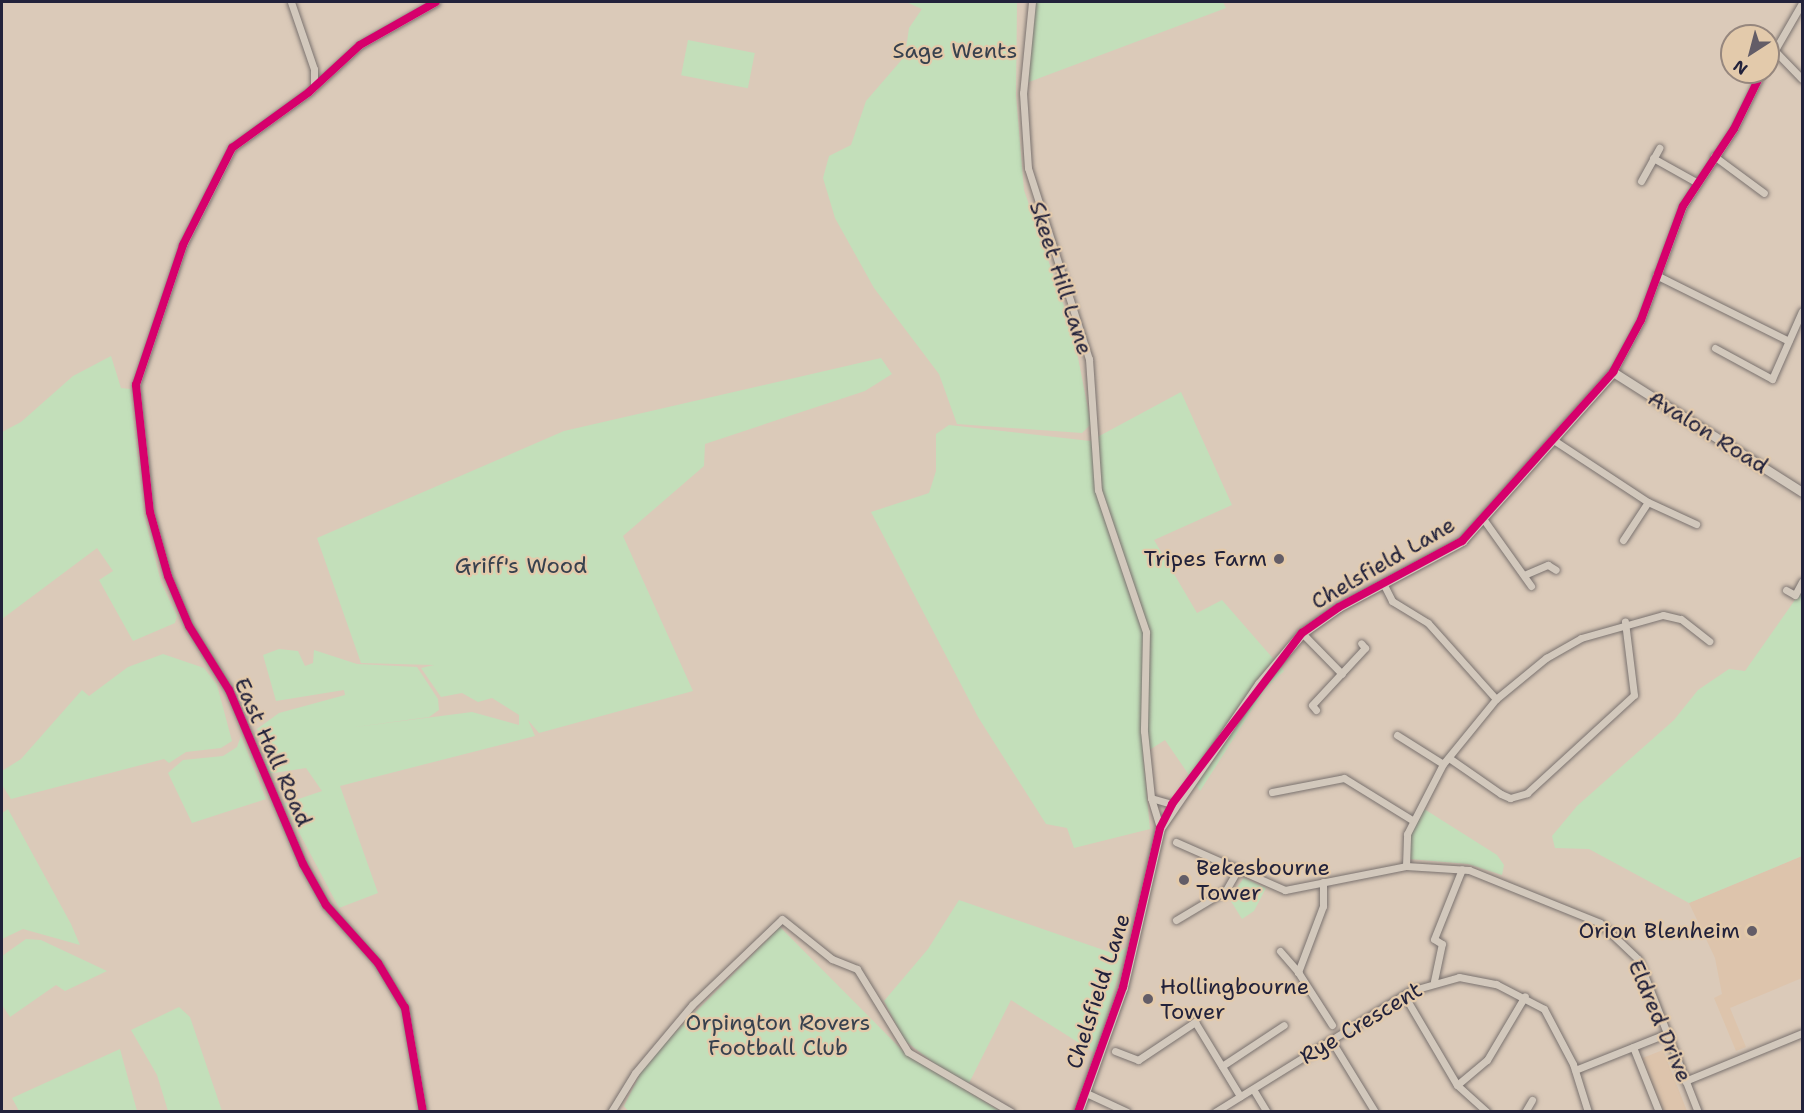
<!DOCTYPE html>
<html>
<head>
<meta charset="utf-8">
<style>
	body { margin:0 }
	#map { position:relative; width:1804px; height:1113px; overflow:hidden; background:#dbcab9; font-family:"Shantell Sans",sans-serif }
	div>[style] { position:absolute }
	[style*='--x'] { left:calc(var(--x)*1px); top:calc(var(--y)*1px); width:calc(var(--w)*1px); rotate:calc(var(--a)*1deg) }
	.built>* { inset:0; background:#ddc4ac }
	.green>* { inset:0; background:#c3dfba; transform-origin:0 0 }
	.roads { filter:drop-shadow(0 0 2px #7a726f) drop-shadow(0 0 2px #7a726f) }
	.minor>* { height:7px; margin:-3.5px; padding:0 3.5px; transform-origin:3.5px; border-radius:3.5px; background:#d2c8bc }
	.tertiary>* { height:9px; margin:-4.5px; padding:0 4.5px; transform-origin:4.5px; border-radius:4.5px; background:#d2c8bc }
	.cycleway>* { height:8px; margin:-4px; padding:0 4px; transform-origin:4px; border-radius:4px; background:#d6006c }
	.dots>* { width:16px; height:16px; translate:-50% -50%; box-sizing:border-box; border:3px solid #e3caab; border-radius:50% }
	span { translate:-50% -50%; white-space:nowrap; text-align:center; line-height:1.15; -webkit-text-stroke:4.5px #e3caab; paint-order:stroke }
	.park-label { font-size:22px; color:#37414e }
	.street-label { font-size:22px; color:#22223b }
	.poi-label { font-size:22px; color:#22223b }
	.right { translate:-100% -50%; text-align:right }
	.left { translate:0 -50%; text-align:left }
	.frame { position:absolute; inset:0; border:3px solid #22223b; pointer-events:none }
	.north { position:absolute; left:1720px; top:24px; width:60px; height:60px; box-sizing:border-box; background:#e3caab; border:2px solid #96877e; border-radius:50%; rotate:216deg; font-size:16px; font-weight:700; line-height:24px; text-align:center; color:#22223b }
	.north::after { content:''; display:block; margin:auto; width:21px; height:27px; background:#635d67; clip-path:polygon(50% 0,100% 100%,50% 72%,0 100%) }
</style>
</head>
<body>
<div id="map">
	<div class="built">
		<div style="clip-path:polygon(1802px 856px,1802px 978px,1730px 1008px,1746px 1047px,1736px 1051px,1714px 998px,1722px 994px,1715px 958px,1689px 903px)"></div>
		<div style="clip-path:polygon(1663px 1050px,1687px 1111px,1660px 1111px,1640px 1059px)"></div>
	</div>
	<div class="green">
		<div style="clip-path:polygon(906px 2px,1017px 2px,1016px 95px,1024px 190px,1073px 332px,1091px 424px,1082px 433px,957px 424px,939px 374px,874px 288px,835px 218px,823px 178px,829px 156px,851px 145px,866px 101px,905px 56px,909px 28px,922px 9px)"></div>
		<div style="clip-path:polygon(1031px 2px,1223px 2px,1226px 8px,1029px 82px)"></div>
		<div style="left:688px;top:40px;width:68px;height:36px;rotate:11deg"></div>
		<div style="clip-path:polygon(111px 356px,121px 388px,130px 389px,144px 515px,161px 582px,177px 616px,175px 623px,133px 641px,99px 580px,113px 571px,97px 548px,2px 619px,2px 432px,21px 422px,73px 376px)"></div>
		<div style="clip-path:polygon(881px 358px,892px 374px,865px 391px,705px 444px,704px 466px,623px 536px,693px 691px,539px 733px,528px 720px,535px 736px,340px 786px,378px 893px,339px 908px,284px 804px,322px 791px,306px 768px,267px 774px,264px 766px,268px 756px,257px 729px,279px 713px,345px 695px,344px 690px,276px 701px,263px 655px,279px 649px,298px 651px,305px 666px,313px 663px,314px 650px,357px 664px,417px 667px,438px 699px,439px 710px,429px 717px,348px 728px,472px 712px,519px 725px,519px 715px,492px 698px,478px 702px,462px 693px,441px 697px,421px 668px,434px 665px,361px 663px,317px 538px,564px 431px)"></div>
		<div style="clip-path:polygon(1181px 392px,1232px 505px,1154px 540px,1197px 613px,1222px 600px,1284px 671px,1266px 688px,1200px 791px,1165px 740px,1143px 754px,1150px 829px,1074px 848px,1067px 828px,1046px 824px,978px 717px,871px 512px,929px 493px,936px 471px,936px 434px,949px 425px,1090px 441px)"></div>
		<div style="clip-path:polygon(1802px 590px,1802px 856px,1689px 903px,1589px 849px,1555px 848px,1552px 836px,1577px 806px,1674px 720px,1698px 690px,1729px 669px,1745px 671px)"></div>
		<div style="clip-path:polygon(163px 654px,204px 668px,217px 685px,232px 741px,221px 748px,186px 752px,169px 763px,164px 759px,11px 799px,2px 785px,2px 771px,21px 759px,82px 690px,89px 696px,128px 667px)"></div>
		<div style="clip-path:polygon(241px 736px,266px 799px,192px 823px,168px 773px,183px 760px,223px 756px,237px 747px)"></div>
		<div style="clip-path:polygon(1421px 807px,1497px 855px,1504px 865px,1502px 875px,1468px 864px,1409px 859px,1410px 831px)"></div>
		<div style="clip-path:polygon(8px 809px,71px 924px,80px 945px,23px 929px,2px 939px,2px 813px)"></div>
		<div style="clip-path:polygon(1244px 878px,1266px 888px,1254px 911px,1242px 919px,1229px 898px)"></div>
		<div style="clip-path:polygon(959px 900px,1115px 954px,1127px 947px,1095px 1053px,1011px 1000px,969px 1083px,952px 1077px,904px 1040px,884px 1001px,928px 949px)"></div>
		<div style="clip-path:polygon(780px 927px,905px 1053px,1000px 1111px,629px 1112px,624px 1106px,646px 1062px)"></div>
		<div style="clip-path:polygon(26px 939px,41px 940px,107px 971px,65px 991px,56px 985px,10px 1017px,2px 1005px,2px 956px)"></div>
		<div style="clip-path:polygon(179px 1007px,190px 1017px,222px 1111px,168px 1111px,157px 1075px,131px 1030px)"></div>
		<div style="clip-path:polygon(120px 1049px,137px 1111px,19px 1111px,12px 1098px)"></div>
	</div>
	<div class="roads">
		<div class="minor">
			<div style="--x:291;--y:2;--w:71;--a:71.1"></div>
			<div style="--x:314;--y:69;--w:18;--a:90"></div>
			<div style="--x:1032;--y:2;--w:91;--a:95.6"></div>
			<div style="--x:1023;--y:93;--w:75;--a:86.2"></div>
			<div style="--x:1028;--y:168;--w:201;--a:72.3"></div>
			<div style="--x:1089;--y:359;--w:131;--a:86.1"></div>
			<div style="--x:1098;--y:490;--w:150;--a:71.3"></div>
			<div style="--x:1146;--y:632;--w:99;--a:91.2"></div>
			<div style="--x:1144;--y:731;--w:67;--a:84"></div>
			<div style="--x:1151;--y:798;--w:31;--a:73"></div>
			<div style="--x:1774;--y:50;--w:40;--a:46"></div>
			<div style="--x:1768;--y:62;--w:68;--a:-60"></div>
			<div style="--x:1714;--y:156;--w:62;--a:36.5"></div>
			<div style="--x:1653;--y:158;--w:49;--a:29.2"></div>
			<div style="--x:1641;--y:181;--w:38;--a:-61"></div>
			<div style="--x:1656;--y:275;--w:148;--a:26.4"></div>
			<div style="--x:1715;--y:348;--w:65;--a:28.5"></div>
			<div style="--x:1772;--y:379;--w:74;--a:-66.2"></div>
			<div style="--x:1613;--y:372;--w:59;--a:-61.7"></div>
			<div style="--x:1641;--y:320;--w:121;--a:-69.8"></div>
			<div style="--x:1683;--y:206;--w:92;--a:-56.5"></div>
			<div style="--x:1734;--y:129;--w:64;--a:-63.8"></div>
			<div style="--x:1552;--y:439;--w:115;--a:33.3"></div>
			<div style="--x:1648;--y:502;--w:53;--a:24.6"></div>
			<div style="--x:1484;--y:520;--w:81;--a:54.5"></div>
			<div style="--x:1623;--y:540;--w:45;--a:-56.7"></div>
			<div style="--x:1524;--y:575;--w:26;--a:-23"></div>
			<div style="--x:1548;--y:565;--w:9;--a:32"></div>
			<div style="--x:1384;--y:585;--w:18;--a:63"></div>
			<div style="--x:1392;--y:601;--w:42;--a:31.4"></div>
			<div style="--x:1428;--y:623;--w:102;--a:48.2"></div>
			<div style="--x:1786;--y:590;--w:10;--a:29"></div>
			<div style="--x:1795;--y:595;--w:15;--a:-62"></div>
			<div style="--x:1302;--y:633;--w:57;--a:45.7"></div>
			<div style="--x:1316;--y:710;--w:6;--a:-129"></div>
			<div style="--x:1312;--y:705;--w:78;--a:-47.1"></div>
			<div style="--x:1365;--y:648;--w:6;--a:-129"></div>
			<div style="--x:1397;--y:735;--w:54;--a:32.2"></div>
			<div style="--x:1449;--y:758;--w:63;--a:34.7"></div>
			<div style="--x:1501;--y:794;--w:10;--a:24"></div>
			<div style="--x:1510;--y:798;--w:18;--a:-16"></div>
			<div style="--x:1527;--y:793;--w:145;--a:-42.5"></div>
			<div style="--x:1634;--y:695;--w:74;--a:-97"></div>
			<div style="--x:1272;--y:792;--w:73;--a:-11"></div>
			<div style="--x:1344;--y:778;--w:80;--a:31.7"></div>
			<div style="--x:1151;--y:798;--w:22;--a:16"></div>
			<div style="--x:1176;--y:842;--w:119;--a:23.8"></div>
			<div style="--x:1285;--y:890;--w:123;--a:-11.2"></div>
			<div style="--x:1406;--y:866;--w:63;--a:3.6"></div>
			<div style="--x:1469;--y:870;--w:141;--a:22"></div>
			<div style="--x:1600;--y:923;--w:52;--a:43.5"></div>
			<div style="--x:1638;--y:959;--w:164;--a:68.6"></div>
			<div style="--x:1406;--y:866;--w:32;--a:-88"></div>
			<div style="--x:1407;--y:834;--w:79;--a:-62.8"></div>
			<div style="--x:1443;--y:764;--w:84;--a:-50.8"></div>
			<div style="--x:1496;--y:699;--w:65;--a:-39.4"></div>
			<div style="--x:1546;--y:658;--w:40;--a:-29.7"></div>
			<div style="--x:1581;--y:638;--w:85;--a:-15.7"></div>
			<div style="--x:1663;--y:615;--w:18;--a:13"></div>
			<div style="--x:1681;--y:619;--w:36;--a:38"></div>
			<div style="--x:1323;--y:882;--w:24;--a:90"></div>
			<div style="--x:1323;--y:906;--w:71;--a:110.7"></div>
			<div style="--x:1298;--y:972;--w:63;--a:57.3"></div>
			<div style="--x:1176;--y:920;--w:58;--a:-31"></div>
			<div style="--x:1226;--y:890;--w:24;--a:-60"></div>
			<div style="--x:1280;--y:951;--w:28;--a:49"></div>
			<div style="--x:1434;--y:981;--w:38;--a:-78"></div>
			<div style="--x:1442;--y:944;--w:9;--a:-148"></div>
			<div style="--x:1434;--y:939;--w:75;--a:-68.2"></div>
			<div style="--x:1404;--y:995;--w:104;--a:59.5"></div>
			<div style="--x:1457;--y:1085;--w:40;--a:42"></div>
			<div style="--x:1331;--y:1040;--w:84;--a:58.6"></div>
			<div style="--x:1633;--y:1047;--w:70;--a:68.2"></div>
			<div style="--x:1115;--y:1051;--w:25;--a:21"></div>
			<div style="--x:1138;--y:1060;--w:69;--a:-33.7"></div>
			<div style="--x:1195;--y:1022;--w:87;--a:58.7"></div>
			<div style="--x:1222;--y:1066;--w:74;--a:-33.5"></div>
			<div style="--x:1575;--y:1070;--w:100;--a:-21.7"></div>
			<div style="--x:1685;--y:1081;--w:126;--a:-22.3"></div>
			<div style="--x:1457;--y:1085;--w:39;--a:-40"></div>
			<div style="--x:1487;--y:1060;--w:74;--a:-59.3"></div>
			<div style="--x:1253;--y:1089;--w:27;--a:59"></div>
			<div style="--x:1084;--y:1092;--w:47;--a:24.9"></div>
			<div style="--x:423;--y:1112;--w:106;--a:-99.8"></div>
			<div style="--x:405;--y:1008;--w:52;--a:-121"></div>
			<div style="--x:378;--y:963;--w:78;--a:-131.9"></div>
			<div style="--x:326;--y:905;--w:47;--a:-119.3"></div>
			<div style="--x:303;--y:864;--w:189;--a:-113"></div>
			<div style="--x:229;--y:690;--w:75;--a:-122"></div>
			<div style="--x:189;--y:626;--w:54;--a:-112.8"></div>
			<div style="--x:168;--y:576;--w:66;--a:-105.7"></div>
			<div style="--x:150;--y:512;--w:128;--a:-96.3"></div>
			<div style="--x:136;--y:385;--w:148;--a:-71.4"></div>
			<div style="--x:183;--y:245;--w:109;--a:-63.2"></div>
			<div style="--x:232;--y:148;--w:95;--a:-36"></div>
			<div style="--x:309;--y:92;--w:69;--a:-42.7"></div>
			<div style="--x:360;--y:45;--w:87;--a:-29.5"></div>
			<div style="--x:611;--y:1112;--w:46;--a:-58.4"></div>
			<div style="--x:635;--y:1073;--w:89;--a:-50"></div>
			<div style="--x:692;--y:1005;--w:124;--a:-43.7"></div>
			<div style="--x:782;--y:919;--w:64;--a:38.7"></div>
			<div style="--x:832;--y:959;--w:27;--a:22"></div>
			<div style="--x:857;--y:969;--w:97;--a:58.4"></div>
			<div style="--x:908;--y:1052;--w:119;--a:30.2"></div>
			<div style="--x:1215;--y:1112;--w:229;--a:-31.8"></div>
			<div style="--x:1410;--y:991;--w:51;--a:-15.9"></div>
			<div style="--x:1459;--y:977;--w:38;--a:11"></div>
			<div style="--x:1496;--y:984;--w:54;--a:27.5"></div>
			<div style="--x:1544;--y:1009;--w:62;--a:62.2"></div>
			<div style="--x:1573;--y:1064;--w:50;--a:72.6"></div>
			<div style="--x:1525;--y:1112;--w:14;--a:-60"></div>
		</div>
		<div class="tertiary">
			<div style="--x:1078;--y:1112;--w:133;--a:-70.2"></div>
			<div style="--x:1123;--y:987;--w:163;--a:-76.9"></div>
			<div style="--x:1160;--y:828;--w:175;--a:-55.5"></div>
			<div style="--x:1259;--y:684;--w:67;--a:-49.9"></div>
			<div style="--x:1302;--y:633;--w:45;--a:-35.1"></div>
			<div style="--x:1339;--y:607;--w:140;--a:-28.2"></div>
			<div style="--x:1462;--y:541;--w:227;--a:-48.2"></div>
			<div style="--x:1613;--y:372;--w:224;--a:32.4"></div>
		</div>
	</div>
	<div class="cycleway">
		<div style="--x:423;--y:1112;--w:106;--a:-99.8"></div>
		<div style="--x:405;--y:1008;--w:52;--a:-121"></div>
		<div style="--x:378;--y:963;--w:78;--a:-131.9"></div>
		<div style="--x:326;--y:905;--w:47;--a:-119.3"></div>
		<div style="--x:303;--y:864;--w:189;--a:-113"></div>
		<div style="--x:229;--y:690;--w:75;--a:-122"></div>
		<div style="--x:189;--y:626;--w:54;--a:-112.8"></div>
		<div style="--x:168;--y:576;--w:66;--a:-105.7"></div>
		<div style="--x:150;--y:512;--w:128;--a:-96.3"></div>
		<div style="--x:136;--y:385;--w:148;--a:-71.4"></div>
		<div style="--x:183;--y:245;--w:109;--a:-63.2"></div>
		<div style="--x:232;--y:148;--w:95;--a:-36"></div>
		<div style="--x:309;--y:92;--w:69;--a:-42.7"></div>
		<div style="--x:360;--y:45;--w:87;--a:-29.5"></div>
		<div style="--x:1078;--y:1112;--w:133;--a:-70.2"></div>
		<div style="--x:1123;--y:987;--w:163;--a:-76.9"></div>
		<div style="--x:1160;--y:828;--w:27;--a:-63"></div>
		<div style="--x:1172;--y:804;--w:215;--a:-52.8"></div>
		<div style="--x:1302;--y:633;--w:45;--a:-35.1"></div>
		<div style="--x:1339;--y:607;--w:140;--a:-28.2"></div>
		<div style="--x:1462;--y:541;--w:227;--a:-48.2"></div>
		<div style="--x:1613;--y:372;--w:59;--a:-61.7"></div>
		<div style="--x:1641;--y:320;--w:121;--a:-69.8"></div>
		<div style="--x:1683;--y:206;--w:92;--a:-56.5"></div>
		<div style="--x:1734;--y:129;--w:64;--a:-63.8"></div>
	</div>
	<div class="dots">
		<div style="left:1279px;top:559px;background:#635d67"></div>
		<div style="left:1184px;top:880px;background:#635d67"></div>
		<div style="left:1752px;top:931px;background:#635d67"></div>
		<div style="left:1148px;top:999px;background:#635d67"></div>
	</div>
	<div class="park-label">
		<span style="left:955px;top:51px">Sage Wents</span>
		<span style="left:521px;top:566px">Griff's Wood</span>
		<span style="left:778px;top:1035px">Orpington Rovers<br>Football Club</span>
	</div>
	<div class="street-label">
		<span style="left:1061px;top:278px;rotate:72deg">Skeet Hill Lane</span>
		<span style="left:1708px;top:432px;rotate:32deg">Avalon Road</span>
		<span style="left:1383px;top:563px;rotate:-30deg">Chelsfield Lane</span>
		<span style="left:273px;top:752px;rotate:66deg">East Hall Road</span>
		<span style="left:1098px;top:991px;rotate:-72deg">Chelsfield Lane</span>
		<span style="left:1660px;top:1021px;rotate:67deg">Eldred Drive</span>
		<span style="left:1361px;top:1023px;rotate:-31deg">Rye Crescent</span>
	</div>
	<div class="poi-label">
		<span class="right" style="left:1267px;top:559px">Tripes Farm</span>
		<span class="left" style="left:1196px;top:880px">Bekesbourne<br>Tower</span>
		<span class="right" style="left:1740px;top:931px">Orion Blenheim</span>
		<span class="left" style="left:1160px;top:999px">Hollingbourne<br>Tower</span>
	</div>
	<div class="frame"></div>
	<div class="north">N</div>
</div>
</body>
</html>
